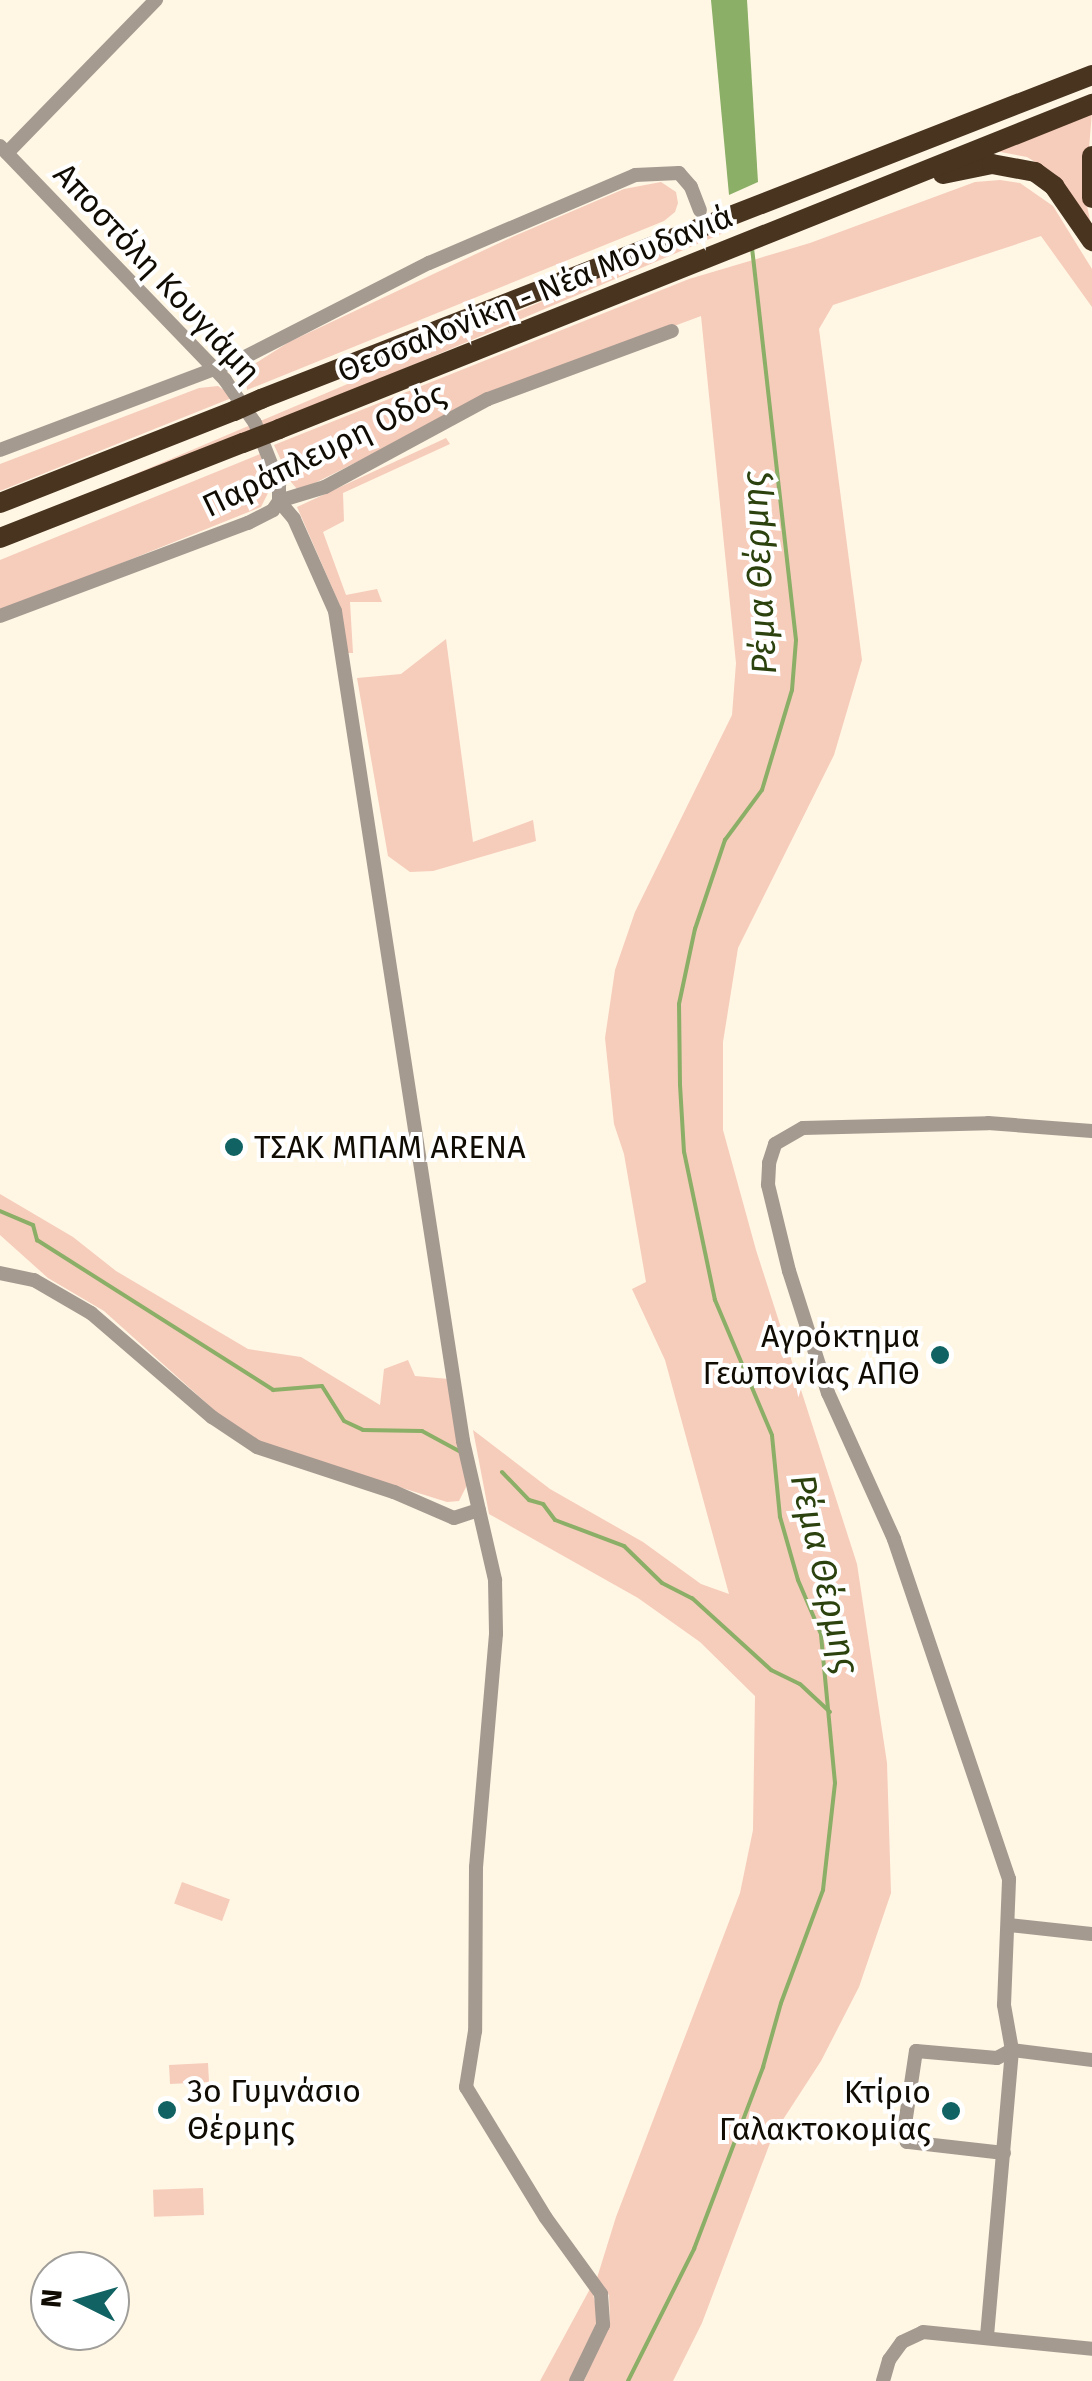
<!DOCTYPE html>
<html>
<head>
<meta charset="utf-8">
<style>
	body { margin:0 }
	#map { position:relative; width:1092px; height:2381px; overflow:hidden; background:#fff6e4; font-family:"Fira Sans",sans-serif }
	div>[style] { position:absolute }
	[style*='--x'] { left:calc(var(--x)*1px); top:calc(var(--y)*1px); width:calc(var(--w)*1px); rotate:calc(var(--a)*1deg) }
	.green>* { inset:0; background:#f6ccbb; transform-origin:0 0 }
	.water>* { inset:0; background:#8baf67 }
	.stream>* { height:4px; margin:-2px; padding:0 2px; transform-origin:2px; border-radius:2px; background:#8baf67 }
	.minor>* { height:14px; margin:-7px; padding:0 7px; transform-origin:7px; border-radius:7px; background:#a59a90 }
	.highway>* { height:20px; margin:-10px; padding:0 10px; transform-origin:10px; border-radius:10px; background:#493420 }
	.highway-bridge>* { height:20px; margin:-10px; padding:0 10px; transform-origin:10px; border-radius:10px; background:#493420 }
	.dots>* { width:28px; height:28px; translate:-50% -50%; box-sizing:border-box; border:5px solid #fff; border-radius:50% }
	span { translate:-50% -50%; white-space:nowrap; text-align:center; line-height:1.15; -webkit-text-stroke:8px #fff; paint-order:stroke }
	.street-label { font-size:32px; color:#110c03 }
	.poi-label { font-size:32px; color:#110c03 }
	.left { translate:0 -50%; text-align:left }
	.right { translate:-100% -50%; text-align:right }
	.water-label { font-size:35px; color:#2c420e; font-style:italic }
	.north { position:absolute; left:30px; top:2251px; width:100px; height:100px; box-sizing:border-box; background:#fff; border:2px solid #a09e9a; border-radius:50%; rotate:275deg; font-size:28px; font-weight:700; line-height:40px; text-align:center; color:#110c03 }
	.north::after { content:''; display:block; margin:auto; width:35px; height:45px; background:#116262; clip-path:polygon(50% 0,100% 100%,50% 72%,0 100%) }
</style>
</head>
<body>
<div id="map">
	<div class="green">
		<div style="clip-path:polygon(1092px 112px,1085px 197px,1092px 229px,1055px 174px,1027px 157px,995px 151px)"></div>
		<div style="clip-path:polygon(1000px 180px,1020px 183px,1053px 206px,1092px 269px,1092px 307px,1041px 236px,833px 305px,819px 329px,862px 660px,834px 755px,738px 948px,723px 1042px,723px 1130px,756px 1250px,857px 1564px,887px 1763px,891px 1893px,859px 1987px,821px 2061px,773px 2135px,702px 2323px,673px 2381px,584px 2381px,610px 2321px,609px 2295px,597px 2278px,616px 2217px,740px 1893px,753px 1830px,755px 1696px,700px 1642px,638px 1598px,489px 1514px,473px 1430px,550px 1489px,643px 1542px,701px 1584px,729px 1594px,665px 1360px,632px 1289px,646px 1282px,624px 1154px,614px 1124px,605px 1038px,615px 970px,635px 912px,732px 715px,736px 663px,701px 316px,492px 394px,307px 487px,297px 489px,291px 482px,274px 445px,689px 279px,810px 243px,975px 182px)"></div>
		<div style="clip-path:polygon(661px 182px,676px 192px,678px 203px,675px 212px,664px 221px,247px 390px,246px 376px,253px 365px,289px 342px,512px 237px,624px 189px)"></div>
		<div style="left:729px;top:222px;width:8px;height:784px;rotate:67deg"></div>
		<div style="clip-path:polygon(218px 386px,234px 397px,0 491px,0 464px,199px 388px)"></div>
		<div style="clip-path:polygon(446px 438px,450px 444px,343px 493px,344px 521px,323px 532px,346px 595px,377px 589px,382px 602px,350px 602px,353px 653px,347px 653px,341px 608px,297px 507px)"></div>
		<div style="clip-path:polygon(260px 454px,271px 487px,261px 507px,0 612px,0 560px)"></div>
		<div style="clip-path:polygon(446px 639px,473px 842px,533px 820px,536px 841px,433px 871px,410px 872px,388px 856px,357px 678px,401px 674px)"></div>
		<div style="clip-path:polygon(0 1194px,73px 1237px,116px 1271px,248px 1349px,301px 1357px,380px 1405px,384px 1369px,408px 1360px,415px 1376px,449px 1379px,472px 1475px,459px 1501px,447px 1502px,323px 1463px,251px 1438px,232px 1426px,104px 1311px,48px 1278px,0 1235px)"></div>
		<div style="left:182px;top:1882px;width:51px;height:23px;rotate:20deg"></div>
		<div style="left:208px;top:2063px;width:19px;height:39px;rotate:87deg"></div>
		<div style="left:203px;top:2188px;width:27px;height:50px;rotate:88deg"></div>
		<div style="clip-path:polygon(591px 2287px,599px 2317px,570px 2381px,540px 2381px)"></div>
	</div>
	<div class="water">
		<div style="clip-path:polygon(711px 0,747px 0,758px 182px,729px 195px)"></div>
	</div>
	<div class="stream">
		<div style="--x:0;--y:1211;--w:36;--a:23"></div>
		<div style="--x:33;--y:1225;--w:16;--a:75"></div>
		<div style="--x:37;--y:1240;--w:280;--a:32.4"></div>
		<div style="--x:273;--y:1390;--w:49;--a:-4.7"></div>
		<div style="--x:322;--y:1386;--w:41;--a:57.8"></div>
		<div style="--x:344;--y:1421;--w:21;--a:25"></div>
		<div style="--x:363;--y:1430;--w:59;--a:1"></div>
		<div style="--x:422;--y:1431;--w:42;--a:28.4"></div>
		<div style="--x:502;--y:1472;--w:39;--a:46"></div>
		<div style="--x:529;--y:1500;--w:15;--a:16"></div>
		<div style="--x:543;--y:1504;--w:20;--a:53"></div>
		<div style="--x:555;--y:1520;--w:74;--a:20.6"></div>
		<div style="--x:624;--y:1546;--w:53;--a:44.2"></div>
		<div style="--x:662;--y:1583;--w:34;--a:27"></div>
		<div style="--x:692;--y:1598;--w:107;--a:42.3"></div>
		<div style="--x:771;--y:1670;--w:32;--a:26"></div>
		<div style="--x:800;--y:1684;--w:41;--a:43"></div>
		<div style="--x:628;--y:2381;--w:148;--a:-63.4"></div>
		<div style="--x:694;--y:2249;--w:195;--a:-69.2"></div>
		<div style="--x:763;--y:2067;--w:66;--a:-74.3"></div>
		<div style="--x:781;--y:2003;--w:121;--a:-69.6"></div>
		<div style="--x:823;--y:1890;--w:108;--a:-83.6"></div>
		<div style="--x:835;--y:1783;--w:150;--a:-95.4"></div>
		<div style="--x:821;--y:1634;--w:59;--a:-113.1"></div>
		<div style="--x:798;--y:1580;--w:66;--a:-105.9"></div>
		<div style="--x:780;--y:1517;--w:82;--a:-95.6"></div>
		<div style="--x:772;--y:1435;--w:147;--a:-112.9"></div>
		<div style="--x:715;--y:1300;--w:151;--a:-101.8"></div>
		<div style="--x:684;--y:1152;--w:67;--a:-93.4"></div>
		<div style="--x:680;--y:1085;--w:81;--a:-90.7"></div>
		<div style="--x:679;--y:1004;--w:77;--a:-78"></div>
		<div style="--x:695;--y:929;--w:94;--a:-71.4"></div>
		<div style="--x:725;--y:840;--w:62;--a:-53.5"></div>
		<div style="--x:762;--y:790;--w:104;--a:-73.3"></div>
		<div style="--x:792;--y:690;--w:50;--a:-85.4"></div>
		<div style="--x:796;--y:640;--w:393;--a:-96.4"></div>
	</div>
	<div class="minor">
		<div style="--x:0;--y:146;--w:325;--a:46.1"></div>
		<div style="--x:225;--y:380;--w:52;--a:55.1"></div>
		<div style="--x:255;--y:423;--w:66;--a:68.5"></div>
		<div style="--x:279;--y:484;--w:17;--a:90"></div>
		<div style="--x:7;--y:153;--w:214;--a:-45.8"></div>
		<div style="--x:0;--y:450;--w:258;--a:-20.7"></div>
		<div style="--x:241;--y:359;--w:211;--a:-27.1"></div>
		<div style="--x:429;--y:263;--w:224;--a:-23.1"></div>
		<div style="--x:635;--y:175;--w:44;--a:-2.6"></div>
		<div style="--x:679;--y:173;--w:18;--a:49"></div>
		<div style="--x:691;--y:187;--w:25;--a:69"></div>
		<div style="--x:279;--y:501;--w:23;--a:50"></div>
		<div style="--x:294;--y:519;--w:101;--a:66"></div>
		<div style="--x:335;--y:611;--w:840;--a:81.23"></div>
		<div style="--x:463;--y:1441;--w:143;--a:77"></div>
		<div style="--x:495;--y:1580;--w:54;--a:88.9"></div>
		<div style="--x:496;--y:1634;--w:234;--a:94.9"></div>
		<div style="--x:476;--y:1867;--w:164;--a:90.3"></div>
		<div style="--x:475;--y:2031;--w:57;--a:99.1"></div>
		<div style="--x:466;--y:2087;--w:153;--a:58.6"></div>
		<div style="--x:546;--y:2218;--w:94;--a:54.1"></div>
		<div style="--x:601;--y:2294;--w:31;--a:86"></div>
		<div style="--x:603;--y:2325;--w:62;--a:115.7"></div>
		<div style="--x:0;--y:616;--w:265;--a:-20.6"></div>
		<div style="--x:248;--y:523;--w:28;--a:-27"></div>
		<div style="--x:273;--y:510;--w:11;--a:-56"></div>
		<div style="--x:279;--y:501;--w:48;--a:-16.9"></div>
		<div style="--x:325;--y:487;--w:185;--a:-28.4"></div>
		<div style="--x:488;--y:399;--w:196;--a:-20.3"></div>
		<div style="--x:0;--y:1273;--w:35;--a:12"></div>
		<div style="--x:34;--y:1280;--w:66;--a:30.1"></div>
		<div style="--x:91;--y:1313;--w:160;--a:40.7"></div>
		<div style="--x:212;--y:1417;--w:54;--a:33.7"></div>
		<div style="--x:257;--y:1447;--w:144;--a:18.2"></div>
		<div style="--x:394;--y:1492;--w:65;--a:23.4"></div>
		<div style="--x:454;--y:1518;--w:26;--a:-18"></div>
		<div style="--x:1009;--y:1925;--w:83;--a:6.2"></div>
		<div style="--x:1004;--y:2153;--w:98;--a:-173.5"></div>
		<div style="--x:907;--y:2142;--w:11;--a:-105"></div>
		<div style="--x:904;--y:2131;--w:81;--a:-81.5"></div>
		<div style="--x:916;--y:2051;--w:81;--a:4.9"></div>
		<div style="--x:997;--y:2058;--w:17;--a:-28"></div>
		<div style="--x:1012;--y:2050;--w:81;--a:7.1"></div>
		<div style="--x:987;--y:2336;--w:287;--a:-85"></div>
		<div style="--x:1012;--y:2050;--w:46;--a:-100.1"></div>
		<div style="--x:1004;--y:2005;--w:126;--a:-87.7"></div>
		<div style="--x:1009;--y:1879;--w:359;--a:-108.7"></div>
		<div style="--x:894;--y:1539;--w:160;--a:-114.3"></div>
		<div style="--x:828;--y:1393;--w:128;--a:-107.7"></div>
		<div style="--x:789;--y:1271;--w:89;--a:-103.7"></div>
		<div style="--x:768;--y:1185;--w:22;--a:-87"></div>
		<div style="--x:769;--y:1163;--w:20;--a:-72"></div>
		<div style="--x:775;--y:1144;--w:32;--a:-30"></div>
		<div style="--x:803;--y:1128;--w:185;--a:-1.5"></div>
		<div style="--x:988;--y:1123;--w:104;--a:4.4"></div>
		<div style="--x:883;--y:2381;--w:22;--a:-74"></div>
		<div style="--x:889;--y:2360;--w:22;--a:-54"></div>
		<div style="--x:902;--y:2342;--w:23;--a:-25"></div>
		<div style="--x:923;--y:2332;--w:170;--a:5.7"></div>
	</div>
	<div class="highway">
		<div style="--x:1092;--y:156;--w:42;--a:90"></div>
		<div style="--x:943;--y:174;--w:50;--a:-11.5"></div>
		<div style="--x:992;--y:164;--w:44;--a:10.5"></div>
		<div style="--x:1035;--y:172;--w:24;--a:36"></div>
		<div style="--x:1054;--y:186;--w:67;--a:55.4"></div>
		<div style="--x:261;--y:399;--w:892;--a:-21.3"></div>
		<div style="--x:279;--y:429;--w:876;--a:-21.79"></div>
		<div style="--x:0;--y:503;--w:251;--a:-21.5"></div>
		<div style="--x:0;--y:538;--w:261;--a:-21.4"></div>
	</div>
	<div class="highway-bridge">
		<div style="--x:234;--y:411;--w:30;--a:-24"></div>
		<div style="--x:243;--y:443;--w:39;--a:-21"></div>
	</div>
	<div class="dots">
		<div style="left:234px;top:1147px;background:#116262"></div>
		<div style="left:940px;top:1355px;background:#116262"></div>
		<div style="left:167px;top:2110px;background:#116262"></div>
		<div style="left:951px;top:2111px;background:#116262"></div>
	</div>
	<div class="street-label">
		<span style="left:157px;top:273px;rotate:47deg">Αποστόλη Κουγιάμη</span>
		<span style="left:535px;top:294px;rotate:-22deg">Θεσσαλονίκη - Νέα Μουδανιά</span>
		<span style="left:324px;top:450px;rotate:-26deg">Παράπλευρη Οδός</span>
	</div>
	<div class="poi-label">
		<span class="left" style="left:254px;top:1147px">ΤΣΑΚ ΜΠΑΜ ARENA</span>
		<span class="right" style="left:920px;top:1355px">Αγρόκτημα<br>Γεωπονίας ΑΠΘ</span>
		<span class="left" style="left:187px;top:2110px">3ο Γυμνάσιο<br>Θέρμης</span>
		<span class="right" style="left:931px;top:2111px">Κτίριο<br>Γαλακτοκομίας</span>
	</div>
	<div class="water-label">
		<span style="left:759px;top:573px;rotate:-93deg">Ρέμα Θέρμης</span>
		<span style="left:825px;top:1574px;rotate:77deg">Ρέμα Θέρμης</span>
	</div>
	<div class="north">N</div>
</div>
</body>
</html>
